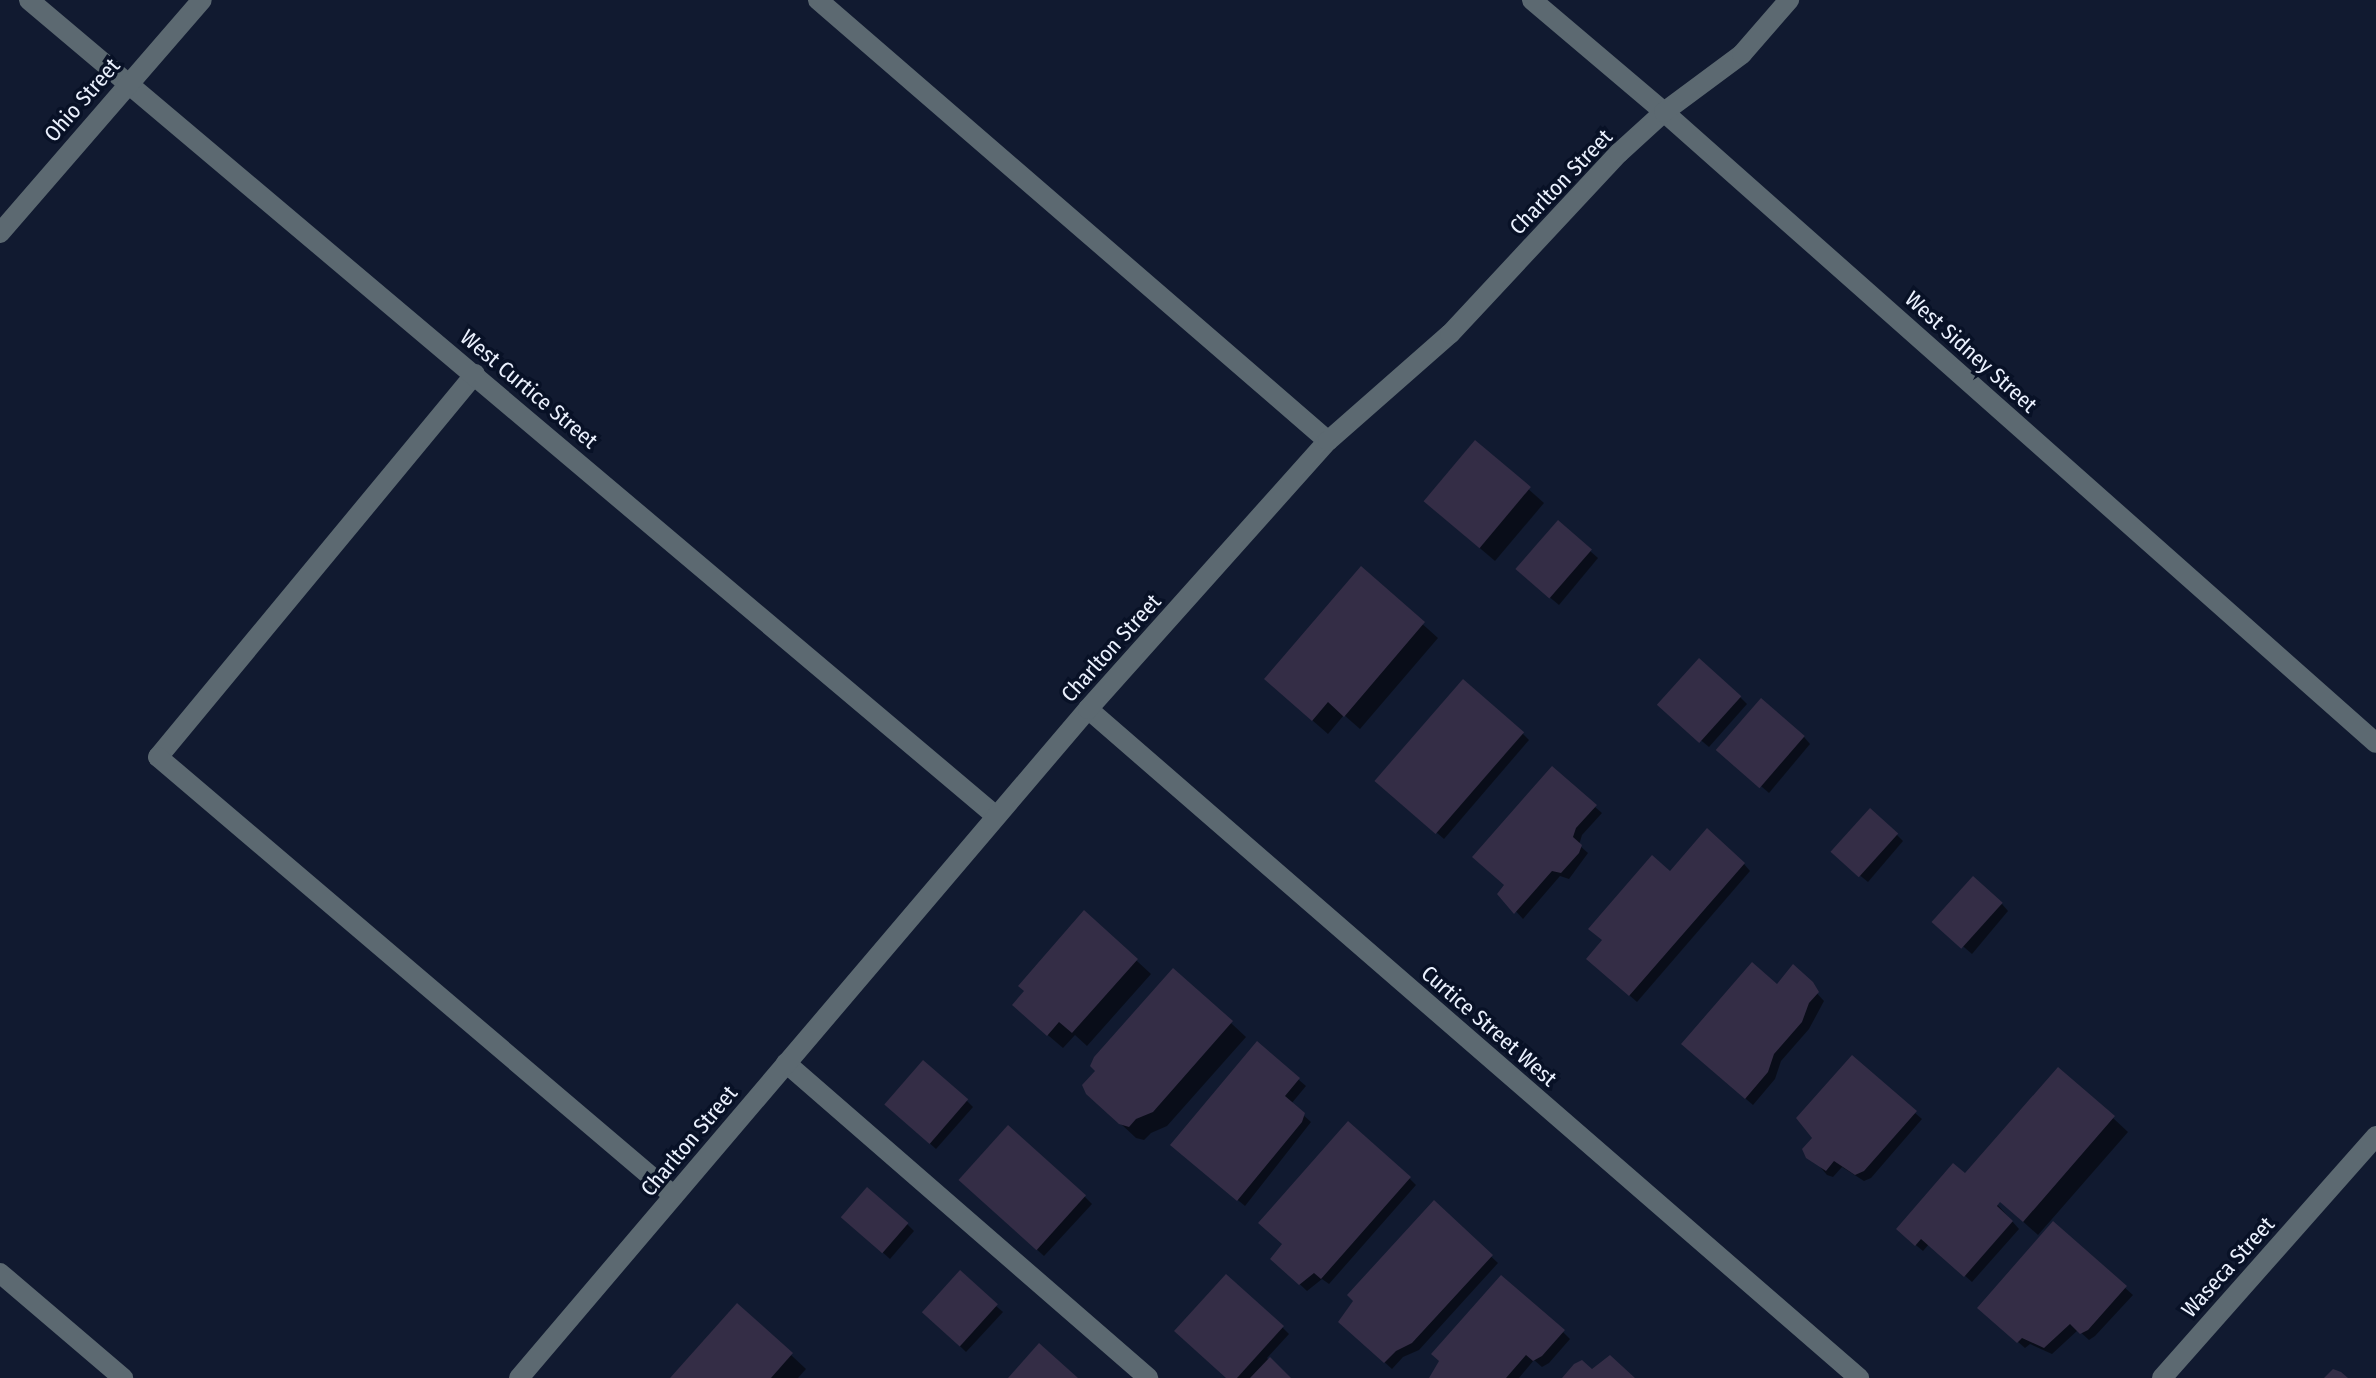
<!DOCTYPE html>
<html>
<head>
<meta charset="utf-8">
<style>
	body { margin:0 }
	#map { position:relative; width:2376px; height:1378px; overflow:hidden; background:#111a30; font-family:"Fira Sans Condensed",sans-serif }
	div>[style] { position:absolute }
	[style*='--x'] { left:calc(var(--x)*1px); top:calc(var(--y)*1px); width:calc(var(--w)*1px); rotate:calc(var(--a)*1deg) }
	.shadow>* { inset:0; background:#0007 }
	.building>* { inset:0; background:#342d46; transform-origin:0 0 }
	.service>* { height:20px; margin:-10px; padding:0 10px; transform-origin:10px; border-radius:10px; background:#5c6971 }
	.minor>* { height:20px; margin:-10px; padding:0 10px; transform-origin:10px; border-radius:10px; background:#5c6971 }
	span { translate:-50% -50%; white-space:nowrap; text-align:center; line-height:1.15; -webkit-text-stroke:7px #081126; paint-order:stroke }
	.street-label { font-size:22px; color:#ebf1fe }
</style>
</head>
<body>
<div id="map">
	<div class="shadow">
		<div style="clip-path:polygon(1476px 443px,1544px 503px,1495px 561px,1441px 515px)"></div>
		<div style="clip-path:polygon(1558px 523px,1598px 558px,1559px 605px,1524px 576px)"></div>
		<div style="clip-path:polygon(1361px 569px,1438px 638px,1360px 729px,1344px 715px,1328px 734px,1281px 693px)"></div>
		<div style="clip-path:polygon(1740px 697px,1747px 704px,1709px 747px,1668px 713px)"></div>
		<div style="clip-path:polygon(1522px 733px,1529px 740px,1444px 839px,1384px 787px)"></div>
		<div style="clip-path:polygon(1804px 737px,1810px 744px,1769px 793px,1726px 756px)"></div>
		<div style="clip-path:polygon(1595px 807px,1602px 813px,1582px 835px,1579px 845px,1588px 853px,1569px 879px,1560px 876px,1523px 919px,1500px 894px)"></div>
		<div style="clip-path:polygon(1896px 834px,1903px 841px,1868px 882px,1841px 860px)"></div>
		<div style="clip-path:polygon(1744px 864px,1750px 871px,1637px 1002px,1595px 965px,1670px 874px)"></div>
		<div style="clip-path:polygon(2002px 904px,2008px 911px,1972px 954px,1943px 929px)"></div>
		<div style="clip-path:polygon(1085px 913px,1151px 974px,1087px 1046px,1075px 1035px,1063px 1048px,1029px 1019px)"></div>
		<div style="clip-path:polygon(1793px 967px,1824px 1001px,1809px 1029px,1781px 1061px,1775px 1079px,1753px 1105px,1690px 1051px,1777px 987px)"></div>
		<div style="clip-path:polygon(1174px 970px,1246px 1037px,1167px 1126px,1151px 1133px,1144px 1140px,1136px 1138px,1104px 1108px)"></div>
		<div style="clip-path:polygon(1257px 1044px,1306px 1086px,1291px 1104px,1311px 1122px,1245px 1206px,1180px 1152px)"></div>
		<div style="clip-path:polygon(967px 1101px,973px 1107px,936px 1149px,894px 1111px)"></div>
		<div style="clip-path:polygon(1915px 1113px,1922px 1119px,1871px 1178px,1864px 1181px,1842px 1167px,1833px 1177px,1827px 1175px,1805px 1149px)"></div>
		<div style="clip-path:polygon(2113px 1118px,2128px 1132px,2038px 1235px,1999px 1200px,1996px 1203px,2019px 1229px,1972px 1282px,1929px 1244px,1923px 1251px,1905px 1236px)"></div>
		<div style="clip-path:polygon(1409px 1178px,1416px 1185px,1329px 1284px,1322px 1279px,1307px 1291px,1273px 1259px)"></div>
		<div style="clip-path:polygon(968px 1187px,1085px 1197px,1092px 1204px,1044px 1256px)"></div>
		<div style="clip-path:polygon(1434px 1203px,1498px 1263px,1419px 1350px,1403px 1357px,1392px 1369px,1347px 1328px)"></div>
		<div style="clip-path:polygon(850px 1223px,907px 1224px,914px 1231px,890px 1259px)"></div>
		<div style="clip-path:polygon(2053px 1224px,2133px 1295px,2095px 1336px,2089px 1340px,2078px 1330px,2052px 1354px,2030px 1344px,2025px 1348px,1987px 1315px)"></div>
		<div style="clip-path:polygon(996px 1306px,1003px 1312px,966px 1352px,924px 1311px)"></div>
		<div style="clip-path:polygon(1282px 1327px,1289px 1334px,1267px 1358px,1288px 1378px,1228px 1378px)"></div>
		<div style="clip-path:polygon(1563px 1332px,1570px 1339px,1549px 1363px,1542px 1367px,1534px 1360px,1519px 1378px,1431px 1378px)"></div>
		<div style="clip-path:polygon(791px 1355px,806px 1369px,798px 1378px,675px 1378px)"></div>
	</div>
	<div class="building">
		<div style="left:1475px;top:440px;width:73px;height:80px;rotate:40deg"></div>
		<div style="left:1558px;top:520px;width:45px;height:65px;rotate:41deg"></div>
		<div style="clip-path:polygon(1361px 566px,1425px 622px,1344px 717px,1328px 702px,1312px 721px,1264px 679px)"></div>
		<div style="left:1699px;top:658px;width:57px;height:63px;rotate:42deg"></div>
		<div style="left:1463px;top:679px;width:81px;height:135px;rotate:41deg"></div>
		<div style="left:1761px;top:698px;width:58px;height:69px;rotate:41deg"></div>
		<div style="clip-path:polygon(1552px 766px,1597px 805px,1576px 828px,1573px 837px,1582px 845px,1579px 853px,1561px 873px,1552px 871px,1514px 914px,1497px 894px,1504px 885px,1472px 857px)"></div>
		<div style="left:1870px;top:808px;width:38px;height:59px;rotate:42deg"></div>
		<div style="clip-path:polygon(1707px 828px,1745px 863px,1629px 996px,1586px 959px,1602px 940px,1588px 929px,1652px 855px,1670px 871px)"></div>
		<div style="left:1973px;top:876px;width:40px;height:62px;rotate:42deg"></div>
		<div style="clip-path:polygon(1084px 910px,1138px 959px,1072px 1033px,1059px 1022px,1047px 1036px,1012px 1005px,1024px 991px,1018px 986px)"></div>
		<div style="clip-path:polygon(1752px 962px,1777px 984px,1793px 964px,1813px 982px,1819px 992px,1809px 1003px,1802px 1022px,1774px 1054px,1768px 1072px,1745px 1099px,1681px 1044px)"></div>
		<div style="clip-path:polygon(1173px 968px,1233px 1021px,1153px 1112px,1136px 1119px,1129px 1127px,1119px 1124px,1086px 1094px,1082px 1085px,1095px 1071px,1090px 1066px,1094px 1057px)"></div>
		<div style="clip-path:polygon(1257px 1041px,1300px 1078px,1285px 1096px,1305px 1113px,1302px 1122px,1237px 1201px,1170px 1145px)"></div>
		<div style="clip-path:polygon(1852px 1055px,1917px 1111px,1864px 1171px,1855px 1175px,1834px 1161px,1826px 1171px,1806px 1158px,1802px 1149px,1812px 1138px,1796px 1118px)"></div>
		<div style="left:923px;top:1060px;width:60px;height:59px;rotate:41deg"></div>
		<div style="clip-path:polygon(2058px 1067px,2115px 1116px,2023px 1222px,2000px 1202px,1997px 1206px,2013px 1221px,1964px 1277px,1921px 1239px,1915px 1246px,1896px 1229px,1953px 1163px,1965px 1173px)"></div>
		<div style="clip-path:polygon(1348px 1121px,1411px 1177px,1321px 1279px,1314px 1273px,1299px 1285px,1270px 1259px,1282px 1244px,1258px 1223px)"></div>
		<div style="left:1008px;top:1125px;width:105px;height:74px;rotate:42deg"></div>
		<div style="left:867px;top:1187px;width:55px;height:40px;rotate:41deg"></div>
		<div style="clip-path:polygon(1434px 1200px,1493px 1255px,1412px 1343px,1396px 1351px,1384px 1363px,1338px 1322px,1353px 1301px,1347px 1295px)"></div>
		<div style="clip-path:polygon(2053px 1221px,2127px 1286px,2088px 1330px,2080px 1334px,2070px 1324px,2044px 1348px,2022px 1338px,2017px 1343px,1977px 1308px)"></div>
		<div style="left:960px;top:1270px;width:51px;height:57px;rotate:42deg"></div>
		<div style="clip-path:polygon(1226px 1274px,1284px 1326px,1237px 1378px,1226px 1378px,1174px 1331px)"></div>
		<div style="clip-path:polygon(1501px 1275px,1565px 1330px,1542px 1356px,1533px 1361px,1526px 1355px,1506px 1378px,1429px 1378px,1439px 1361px,1431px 1354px)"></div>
		<div style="clip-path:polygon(737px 1303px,793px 1353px,771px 1378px,670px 1378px)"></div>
		<div style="clip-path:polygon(1039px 1343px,1078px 1378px,1008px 1378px)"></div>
		<div style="clip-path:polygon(1610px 1355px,1635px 1378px,1562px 1378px,1574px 1364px,1582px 1360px,1592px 1369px)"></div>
		<div style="clip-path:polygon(1270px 1357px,1291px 1378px,1250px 1378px)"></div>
		<div style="clip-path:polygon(2333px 1369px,2341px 1372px,2348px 1378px,2324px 1378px)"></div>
	</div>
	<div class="service">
		<div style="--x:818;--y:0;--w:674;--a:40.85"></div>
		<div style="--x:475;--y:374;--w:497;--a:129.6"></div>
		<div style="--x:158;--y:757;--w:677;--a:40.39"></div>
		<div style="--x:786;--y:1063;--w:480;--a:41"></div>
	</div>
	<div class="minor">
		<div style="--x:29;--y:0;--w:1265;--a:40.16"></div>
		<div style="--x:1532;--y:0;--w:173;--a:40.3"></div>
		<div style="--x:1664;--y:112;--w:951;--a:41.55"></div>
		<div style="--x:0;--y:233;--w:308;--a:-49.1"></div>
		<div style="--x:1088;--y:709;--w:1021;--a:40.95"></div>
		<div style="--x:0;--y:1273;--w:162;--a:40.5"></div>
		<div style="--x:519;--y:1378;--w:878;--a:-49.62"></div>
		<div style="--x:1088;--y:709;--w:360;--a:-48.2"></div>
		<div style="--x:1328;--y:441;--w:162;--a:-41.3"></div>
		<div style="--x:1450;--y:334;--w:248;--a:-47"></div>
		<div style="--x:1619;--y:153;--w:61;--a:-42.3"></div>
		<div style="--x:1664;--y:112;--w:97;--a:-36.6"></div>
		<div style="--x:1742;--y:54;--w:72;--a:-49"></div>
		<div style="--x:2162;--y:1378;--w:323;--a:-48.5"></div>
	</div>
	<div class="street-label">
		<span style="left:82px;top:100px;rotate:-49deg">Ohio Street</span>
		<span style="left:1561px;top:182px;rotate:-46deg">Charlton Street</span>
		<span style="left:1971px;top:352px;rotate:42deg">West Sidney Street</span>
		<span style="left:529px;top:389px;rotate:40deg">West Curtice Street</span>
		<span style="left:1111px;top:648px;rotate:-48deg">Charlton Street</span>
		<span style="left:1489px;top:1026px;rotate:41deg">Curtice Street West</span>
		<span style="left:689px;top:1141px;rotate:-50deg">Charlton Street</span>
		<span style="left:2228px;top:1267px;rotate:-48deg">Waseca Street</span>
	</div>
</div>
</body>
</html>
